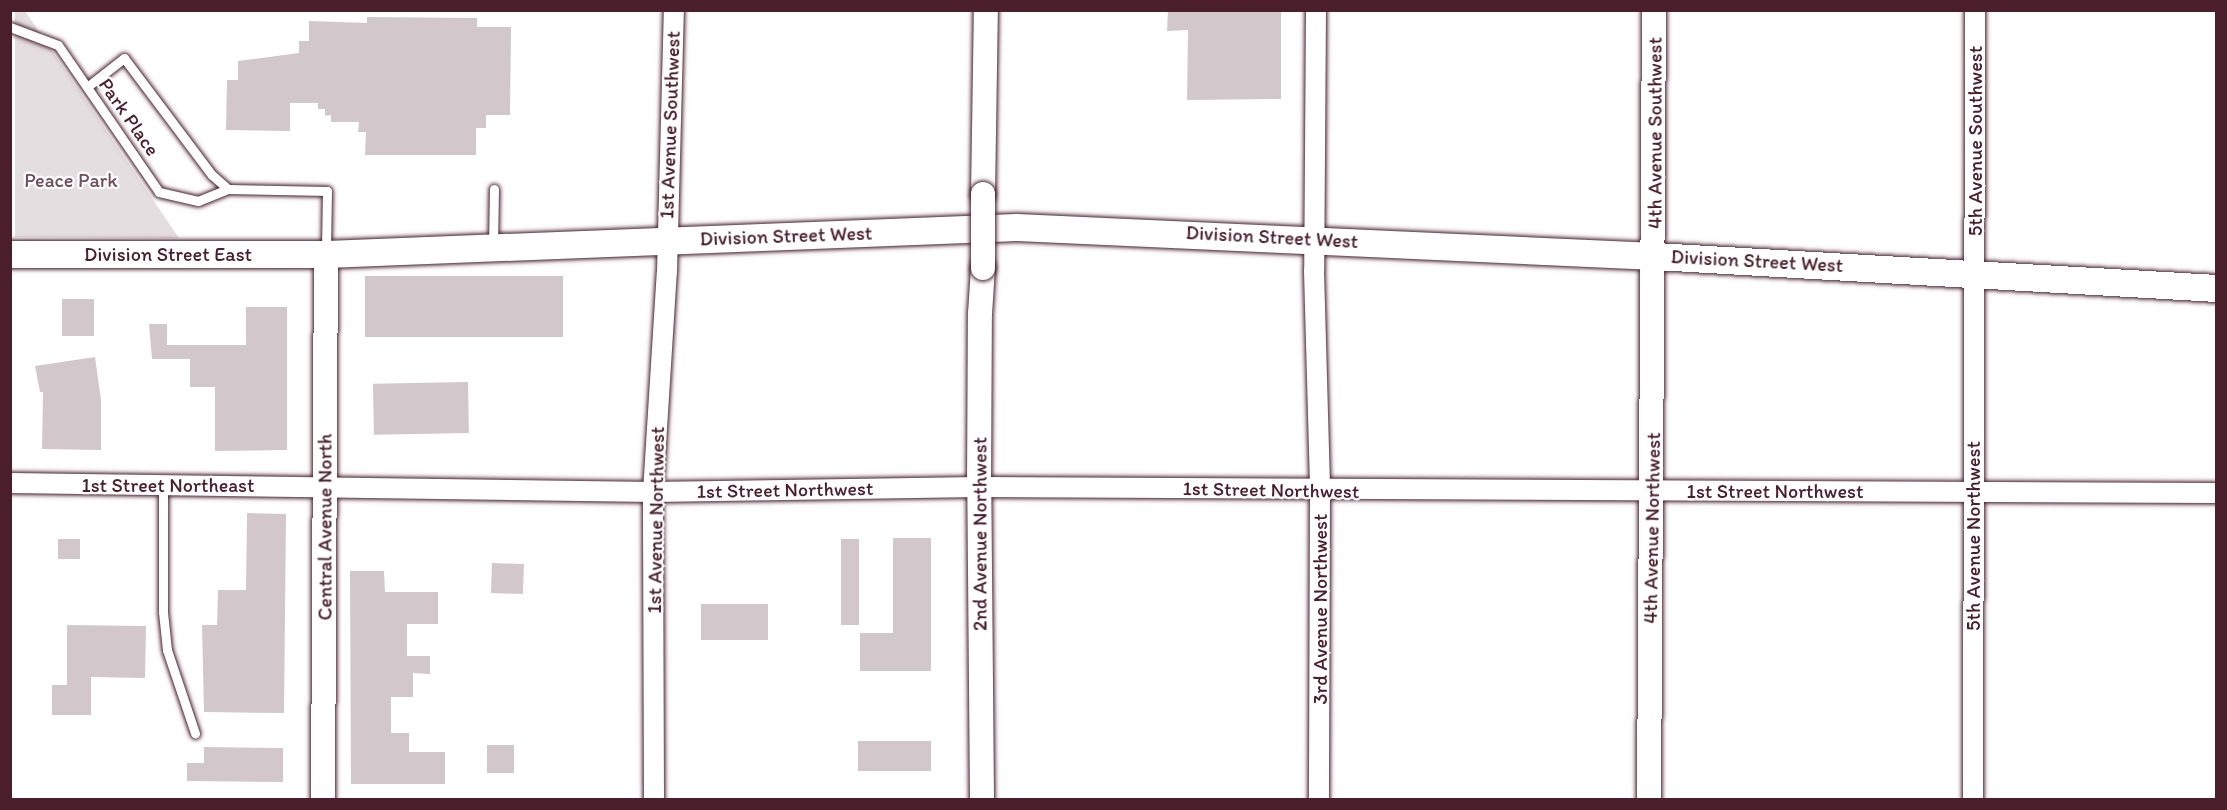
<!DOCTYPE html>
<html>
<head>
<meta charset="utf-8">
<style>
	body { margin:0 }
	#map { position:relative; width:2227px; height:810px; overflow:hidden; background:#fff; font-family:Itim,sans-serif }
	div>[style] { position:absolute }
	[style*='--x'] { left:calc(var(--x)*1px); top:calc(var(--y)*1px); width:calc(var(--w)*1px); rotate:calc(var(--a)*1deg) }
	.green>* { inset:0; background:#e5dee0 }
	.building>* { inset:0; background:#d2c7cb; transform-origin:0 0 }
	.roads { filter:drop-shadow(0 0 2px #4a1f2b) drop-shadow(0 0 2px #4a1f2b) }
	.service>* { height:9px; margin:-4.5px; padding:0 4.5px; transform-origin:4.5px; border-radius:4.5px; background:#fff }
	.minor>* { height:20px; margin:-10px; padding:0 10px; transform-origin:10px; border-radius:10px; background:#fff }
	.tertiary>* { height:24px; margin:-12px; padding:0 12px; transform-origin:12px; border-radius:12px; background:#fff }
	.secondary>* { height:27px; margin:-13.5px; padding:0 13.5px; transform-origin:13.5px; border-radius:13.5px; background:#fff }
	.bridges { filter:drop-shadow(0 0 2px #4a1f2b) drop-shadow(0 0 2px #4a1f2b) }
	.tertiary-bridge>* { height:24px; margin:-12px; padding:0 12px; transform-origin:12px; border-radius:12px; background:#fff }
	span { translate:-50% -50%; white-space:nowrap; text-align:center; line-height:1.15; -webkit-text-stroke:4.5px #fff; paint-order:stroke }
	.street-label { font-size:20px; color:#4a1f2b }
	.park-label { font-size:20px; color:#714f58 }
	.frame { position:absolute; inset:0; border:12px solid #4a1f2b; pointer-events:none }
</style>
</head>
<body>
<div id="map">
	<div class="green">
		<div style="clip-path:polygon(15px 11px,25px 11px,179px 238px,15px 237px)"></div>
	</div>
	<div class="building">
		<div style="clip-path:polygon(1168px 10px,1281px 10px,1281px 99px,1187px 100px,1188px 30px,1167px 31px)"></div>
		<div style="clip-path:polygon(367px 17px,477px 18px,477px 27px,511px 27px,510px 115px,486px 115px,486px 128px,476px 128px,476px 155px,365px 155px,366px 132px,358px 132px,359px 122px,331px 122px,331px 115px,325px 116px,325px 109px,318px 109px,318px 103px,290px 103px,290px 131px,226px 130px,227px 80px,238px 80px,238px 61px,299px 53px,299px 41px,309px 41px,309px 21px,367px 23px)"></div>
		<div style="left:563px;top:276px;width:61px;height:198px;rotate:90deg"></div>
		<div style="left:62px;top:299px;width:32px;height:37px"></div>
		<div style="clip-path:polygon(246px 307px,287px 307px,287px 450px,215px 451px,215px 387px,190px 387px,190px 359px,152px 359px,149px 324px,167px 324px,167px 345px,246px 345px)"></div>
		<div style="clip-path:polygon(95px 357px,101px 400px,101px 450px,42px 449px,43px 392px,40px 392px,35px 366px)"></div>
		<div style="left:468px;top:382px;width:51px;height:95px;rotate:89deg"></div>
		<div style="clip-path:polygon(247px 513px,286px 514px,284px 713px,204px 712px,202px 625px,217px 625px,218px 590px,246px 590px)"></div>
		<div style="clip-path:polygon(893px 538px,931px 538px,931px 671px,860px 671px,860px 633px,893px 633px)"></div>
		<div style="left:58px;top:539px;width:22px;height:20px"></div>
		<div style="left:841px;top:539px;width:18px;height:86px"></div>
		<div style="left:492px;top:563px;width:32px;height:30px;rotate:2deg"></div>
		<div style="clip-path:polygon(350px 571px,384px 571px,385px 592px,438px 592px,438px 624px,407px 624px,407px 656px,430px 656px,430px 674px,413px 673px,413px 697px,391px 697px,391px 733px,409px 733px,409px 752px,445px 752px,445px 784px,351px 784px)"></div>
		<div style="left:701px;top:604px;width:67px;height:36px"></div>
		<div style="clip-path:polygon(67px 625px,146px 626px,145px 678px,91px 677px,91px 715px,52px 715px,52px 685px,67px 685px)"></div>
		<div style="left:858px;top:741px;width:73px;height:30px"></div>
		<div style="left:514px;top:745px;width:28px;height:27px;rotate:90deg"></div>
		<div style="clip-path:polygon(204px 747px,283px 748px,283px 782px,187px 781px,187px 763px,204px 763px)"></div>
	</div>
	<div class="roads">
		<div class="service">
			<div style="--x:10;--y:27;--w:51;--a:20.6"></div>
			<div style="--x:58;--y:45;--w:178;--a:55.5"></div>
			<div style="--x:159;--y:192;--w:40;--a:13"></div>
			<div style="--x:198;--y:201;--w:32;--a:-22"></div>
			<div style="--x:87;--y:87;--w:47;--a:-38.1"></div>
			<div style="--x:124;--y:58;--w:146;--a:53.1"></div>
			<div style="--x:212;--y:175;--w:21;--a:41"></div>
			<div style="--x:228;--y:189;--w:99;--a:1.2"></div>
			<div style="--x:327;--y:191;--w:59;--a:91"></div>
			<div style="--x:493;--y:246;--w:57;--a:-89"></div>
			<div style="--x:163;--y:486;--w:126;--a:90"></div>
			<div style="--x:163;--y:612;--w:38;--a:84"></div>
			<div style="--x:167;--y:650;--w:88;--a:71.4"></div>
		</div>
		<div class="minor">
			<div style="--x:1316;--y:10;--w:261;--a:90.4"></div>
			<div style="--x:1314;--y:271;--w:220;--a:88.4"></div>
			<div style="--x:1320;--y:491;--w:309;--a:90.2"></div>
			<div style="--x:10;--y:483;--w:643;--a:0.8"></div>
			<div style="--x:653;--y:492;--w:326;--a:-0.9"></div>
			<div style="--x:979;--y:487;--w:1237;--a:0.28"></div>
			<div style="--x:654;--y:800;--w:308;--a:-90.2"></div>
			<div style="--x:653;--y:492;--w:220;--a:-86.4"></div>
			<div style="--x:667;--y:272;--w:262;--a:-88.5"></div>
			<div style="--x:1973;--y:800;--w:790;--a:-89.85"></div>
		</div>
		<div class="tertiary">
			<div style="--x:983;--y:194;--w:184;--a:-89.1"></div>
			<div style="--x:323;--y:800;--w:546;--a:-89.69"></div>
			<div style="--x:982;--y:800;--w:313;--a:-90.5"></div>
			<div style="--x:979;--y:487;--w:173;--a:-89.7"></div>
			<div style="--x:980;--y:314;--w:46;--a:-86.3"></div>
			<div style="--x:1649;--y:800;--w:790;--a:-89.64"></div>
		</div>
		<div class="secondary">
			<div style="--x:10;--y:254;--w:316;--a:0"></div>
			<div style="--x:326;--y:254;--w:691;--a:-2.24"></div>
			<div style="--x:1016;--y:227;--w:640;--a:2.6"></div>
			<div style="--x:1655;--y:256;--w:562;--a:3.26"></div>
		</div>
	</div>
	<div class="bridges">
		<div class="tertiary-bridge">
			<div style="--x:983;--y:194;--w:74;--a:90"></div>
		</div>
	</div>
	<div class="street-label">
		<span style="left:129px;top:117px;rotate:55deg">Park Place</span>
		<span style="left:670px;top:125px;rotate:-88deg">1st Avenue Southwest</span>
		<span style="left:1655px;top:133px;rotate:-90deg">4th Avenue Southwest</span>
		<span style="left:1975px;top:141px;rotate:-90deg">5th Avenue Southwest</span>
		<span style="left:786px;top:236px;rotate:-2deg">Division Street West</span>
		<span style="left:1272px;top:237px;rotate:3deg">Division Street West</span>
		<span style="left:168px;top:254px">Division Street East</span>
		<span style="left:1757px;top:261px;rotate:3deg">Division Street West</span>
		<span style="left:168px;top:485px">1st Street Northeast</span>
		<span style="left:785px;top:490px;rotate:-1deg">1st Street Northwest</span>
		<span style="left:1271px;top:490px;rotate:1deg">1st Street Northwest</span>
		<span style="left:1775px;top:491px">1st Street Northwest</span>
		<span style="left:656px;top:520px;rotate:-89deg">1st Avenue Northwest</span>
		<span style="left:325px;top:527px;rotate:-90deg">Central Avenue North</span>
		<span style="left:1652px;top:528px;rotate:-89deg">4th Avenue Northwest</span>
		<span style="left:980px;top:534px;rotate:-90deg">2nd Avenue Northwest</span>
		<span style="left:1973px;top:536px;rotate:-90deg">5th Avenue Northwest</span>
		<span style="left:1320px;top:609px;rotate:-90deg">3rd Avenue Northwest</span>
	</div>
	<div class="park-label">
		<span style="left:71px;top:180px">Peace Park</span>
	</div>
	<div class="frame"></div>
</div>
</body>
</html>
